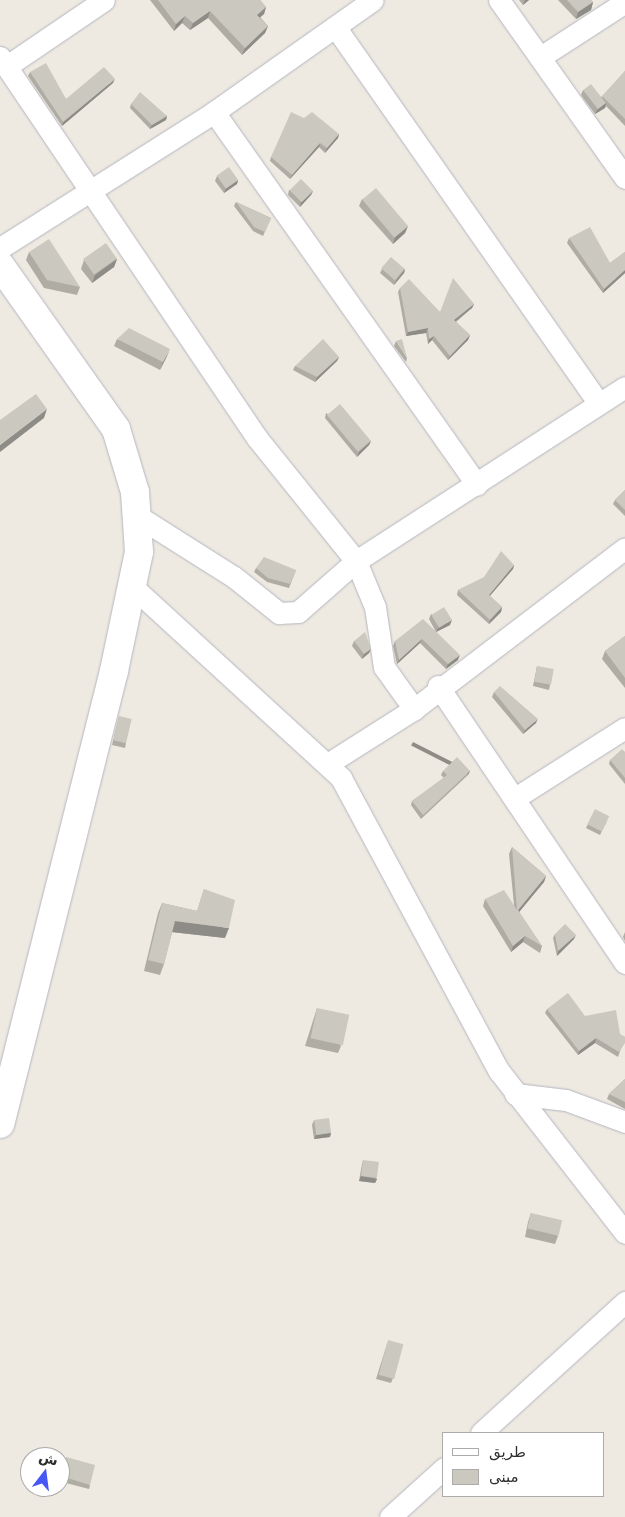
<!DOCTYPE html>
<html>
<head>
<meta charset="utf-8">
<style>
	body { margin:0 }
	#map { position:relative; width:625px; height:1517px; overflow:hidden; background:#efeae1; font-family:"DejaVu Sans","Noto Sans Arabic",sans-serif }
	div>[style] { position:absolute }
	[style*='--x'] { left:calc(var(--x)*1px); top:calc(var(--y)*1px); width:calc(var(--w)*1px); rotate:calc(var(--a)*1deg) }
	.roads { filter:drop-shadow(0 0 1px #b4b6c1) drop-shadow(0 0 1px #b4b6c1) }
	.street>* { height:21px; margin:-10.5px; padding:0 10.5px; transform-origin:10.5px; border-radius:10.5px; background:#fff }
	.secondary>* { height:28px; margin:-14px; padding:0 14px; transform-origin:14px; border-radius:14px; background:#fff }
	.wall>* { inset:0; background:#afaca4 }
	.shaded-wall>* { inset:0; background:#8e8c86; transform-origin:0 0 }
	.building>* { inset:0; background:#cbc8bf; transform-origin:0 0 }
	span { translate:-50% -50%; white-space:nowrap; text-align:center; line-height:1.15; -webkit-text-stroke:4.5px #fff; paint-order:stroke }
	.legend { position:absolute; left:442px; top:1432px; width:162px; height:65px; box-sizing:border-box; background:#fff; border:1px solid #ababab; margin:0; padding:6px 9px; list-style:none; font-size:15px; color:#2e2e2e }
	.legend li { display:flex; align-items:center; gap:10px; height:25px }
	.legend b { width:25px; border:1px solid #ababab }
	.north { position:absolute; left:20px; top:1447px; width:50px; height:50px; box-sizing:border-box; background:#fff; border:1px solid #ababab; border-radius:50%; rotate:15deg; font-size:14px; font-weight:700; line-height:20px; text-align:center; color:#2e2e2e }
	.north::after { content:''; display:block; margin:auto; width:18px; height:22px; background:#4757f6; clip-path:polygon(50% 0,100% 100%,50% 72%,0 100%) }
</style>
</head>
<body>
<div id="map">
	<div class="roads">
		<div class="street">
			<div style="--x:499;--y:0;--w:218;--a:54.7"></div>
			<div style="--x:336;--y:28;--w:457;--a:55"></div>
			<div style="--x:542;--y:56;--w:99;--a:-33"></div>
			<div style="--x:0;--y:57;--w:460;--a:56"></div>
			<div style="--x:257;--y:438;--w:158;--a:51.2"></div>
			<div style="--x:356;--y:561;--w:50;--a:67.6"></div>
			<div style="--x:375;--y:607;--w:61;--a:81.5"></div>
			<div style="--x:384;--y:667;--w:52;--a:54.5"></div>
			<div style="--x:7;--y:66;--w:117;--a:-34.2"></div>
			<div style="--x:214;--y:112;--w:456;--a:54.8"></div>
			<div style="--x:0;--y:248;--w:254;--a:-32.4"></div>
			<div style="--x:214;--y:112;--w:194;--a:-35.2"></div>
			<div style="--x:139;--y:517;--w:112;--a:32.3"></div>
			<div style="--x:234;--y:577;--w:58;--a:38.7"></div>
			<div style="--x:279;--y:613;--w:19;--a:-3"></div>
			<div style="--x:298;--y:612;--w:77;--a:-41.3"></div>
			<div style="--x:356;--y:561;--w:320;--a:-32.9"></div>
			<div style="--x:134;--y:588;--w:281;--a:42.5"></div>
			<div style="--x:341;--y:778;--w:333;--a:61.7"></div>
			<div style="--x:499;--y:1071;--w:205;--a:52.1"></div>
			<div style="--x:438;--y:686;--w:334;--a:56"></div>
			<div style="--x:329;--y:763;--w:101;--a:-32.4"></div>
			<div style="--x:414;--y:709;--w:265;--a:-37.3"></div>
			<div style="--x:515;--y:798;--w:130;--a:-32.5"></div>
			<div style="--x:515;--y:1094;--w:51;--a:6.7"></div>
			<div style="--x:566;--y:1100;--w:63;--a:20.4"></div>
			<div style="--x:481;--y:1433;--w:195;--a:-42.3"></div>
			<div style="--x:390;--y:1517;--w:73;--a:-42.2"></div>
		</div>
		<div class="secondary">
			<div style="--x:0;--y:265;--w:201;--a:54.7"></div>
			<div style="--x:116;--y:429;--w:66;--a:73.2"></div>
			<div style="--x:135;--y:492;--w:60;--a:86.2"></div>
			<div style="--x:139;--y:552;--w:122;--a:101.9"></div>
			<div style="--x:114;--y:671;--w:467;--a:104.1"></div>
		</div>
	</div>
	<div class="wall">
		<div style="clip-path:polygon(150px 0,260px 0,266px 7px,264px 14px,260px 17px,268px 26px,265px 33px,242px 55px,208px 18px,190px 30px,182px 23px,174px 31px)"></div>
		<div style="clip-path:polygon(519px 0,529px 0,523px 5px)"></div>
		<div style="clip-path:polygon(558px 0,591px 0,593px 2px,591px 10px,576px 19px)"></div>
		<div style="clip-path:polygon(625px 71px,625px 126px,606px 106px,605px 108px,595px 114px,581px 95px,583px 90px,602px 97px)"></div>
		<div style="clip-path:polygon(30px 72px,66px 99px,113px 83px,62px 126px,28px 76px)"></div>
		<div style="clip-path:polygon(131px 104px,167px 116px,166px 120px,150px 129px,130px 108px)"></div>
		<div style="clip-path:polygon(339px 134px,338px 138px,325px 153px,319px 147px,290px 179px,270px 161px,271px 157px)"></div>
		<div style="clip-path:polygon(217px 176px,238px 180px,237px 184px,224px 193px,215px 181px)"></div>
		<div style="clip-path:polygon(289px 190px,313px 191px,311px 195px,300px 207px,288px 195px)"></div>
		<div style="clip-path:polygon(362px 199px,408px 226px,405px 233px,393px 244px,359px 206px)"></div>
		<div style="clip-path:polygon(236px 202px,271px 218px,263px 236px,253px 231px,234px 206px)"></div>
		<div style="clip-path:polygon(569px 238px,610px 263px,625px 252px,625px 273px,603px 293px,567px 243px)"></div>
		<div style="clip-path:polygon(29px 252px,80px 287px,77px 295px,44px 288px,26px 260px)"></div>
		<div style="clip-path:polygon(117px 259px,114px 267px,92px 283px,81px 269px,84px 260px)"></div>
		<div style="clip-path:polygon(382px 269px,405px 269px,404px 273px,394px 285px,380px 273px)"></div>
		<div style="clip-path:polygon(400px 288px,440px 312px,474px 304px,472px 308px,456px 322px,470px 335px,468px 340px,448px 360px,432px 340px,428px 344px,426px 333px,406px 336px,398px 292px)"></div>
		<div style="clip-path:polygon(117px 339px,167px 356px,160px 370px,114px 346px)"></div>
		<div style="clip-path:polygon(396px 341px,407px 358px,406px 362px,394px 346px)"></div>
		<div style="clip-path:polygon(339px 357px,337px 361px,315px 382px,293px 370px,295px 366px)"></div>
		<div style="clip-path:polygon(326px 413px,371px 441px,369px 445px,357px 457px,325px 418px)"></div>
		<div style="clip-path:polygon(625px 490px,625px 516px,613px 504px,615px 500px)"></div>
		<div style="clip-path:polygon(514px 565px,513px 569px,490px 596px,502px 607px,501px 612px,489px 624px,457px 595px,458px 590px)"></div>
		<div style="clip-path:polygon(256px 568px,296px 570px,289px 588px,267px 582px,254px 572px)"></div>
		<div style="clip-path:polygon(431px 614px,450px 625px,436px 632px,458px 660px,446px 669px,420px 643px,397px 664px,393px 646px,395px 641px,436px 632px,429px 619px)"></div>
		<div style="clip-path:polygon(625px 636px,625px 688px,602px 659px,605px 651px)"></div>
		<div style="clip-path:polygon(354px 641px,371px 649px,369px 653px,362px 659px,352px 646px)"></div>
		<div style="clip-path:polygon(537px 666px,550px 685px,549px 690px,533px 686px)"></div>
		<div style="clip-path:polygon(494px 692px,536px 723px,523px 734px,492px 697px)"></div>
		<div style="clip-path:polygon(119px 716px,126px 743px,125px 748px,112px 745px)"></div>
		<div style="clip-path:polygon(625px 752px,625px 784px,609px 764px,610px 760px)"></div>
		<div style="clip-path:polygon(443px 771px,470px 771px,468px 775px,421px 819px,411px 805px,412px 801px,444px 778px,441px 775px)"></div>
		<div style="clip-path:polygon(607px 821px,600px 835px,586px 828px,588px 824px)"></div>
		<div style="clip-path:polygon(512px 847px,546px 876px,544px 882px,519px 912px,542px 946px,540px 953px,523px 942px,511px 952px,483px 906px,485px 899px,514px 905px,509px 854px)"></div>
		<div style="clip-path:polygon(204px 889px,225px 938px,172px 932px,164px 964px,160px 975px,144px 971px,158px 913px,162px 903px,197px 911px)"></div>
		<div style="clip-path:polygon(625px 932px,625px 941px,623px 937px)"></div>
		<div style="clip-path:polygon(555px 934px,574px 939px,557px 956px,553px 938px)"></div>
		<div style="clip-path:polygon(317px 1008px,341px 1046px,338px 1053px,305px 1046px)"></div>
		<div style="clip-path:polygon(547px 1009px,585px 1016px,625px 1037px,618px 1057px,595px 1043px,578px 1055px,545px 1013px)"></div>
		<div style="clip-path:polygon(625px 1079px,625px 1109px,607px 1099px,609px 1094px)"></div>
		<div style="clip-path:polygon(314px 1120px,331px 1133px,330px 1137px,314px 1139px,312px 1125px)"></div>
		<div style="clip-path:polygon(363px 1160px,377px 1179px,375px 1183px,359px 1181px,362px 1164px)"></div>
		<div style="clip-path:polygon(531px 1213px,558px 1236px,555px 1244px,525px 1237px,528px 1222px)"></div>
		<div style="clip-path:polygon(387px 1344px,393px 1378px,391px 1383px,376px 1379px)"></div>
		<div style="clip-path:polygon(66px 1457px,90px 1485px,89px 1489px,62px 1482px,64px 1462px)"></div>
	</div>
	<div class="shaded-wall">
		<div style="clip-path:polygon(525px 0,529px 0,523px 5px)"></div>
		<div style="clip-path:polygon(593px 2px,591px 10px,576px 19px,578px 12px)"></div>
		<div style="clip-path:polygon(266px 7px,264px 14px,255px 22px,257px 15px)"></div>
		<div style="clip-path:polygon(210px 11px,208px 18px,190px 30px,193px 23px)"></div>
		<div style="clip-path:polygon(185px 16px,182px 23px,174px 31px,176px 24px)"></div>
		<div style="clip-path:polygon(268px 26px,265px 33px,242px 55px,245px 48px)"></div>
		<div style="clip-path:polygon(115px 79px,113px 83px,62px 126px,63px 122px)"></div>
		<div style="clip-path:polygon(606px 103px,605px 108px,595px 114px,597px 110px)"></div>
		<div style="clip-path:polygon(167px 116px,166px 120px,150px 129px,152px 125px)"></div>
		<div style="clip-path:polygon(339px 134px,338px 138px,325px 153px,327px 148px)"></div>
		<div style="clip-path:polygon(320px 143px,319px 147px,290px 179px,292px 175px)"></div>
		<div style="clip-path:polygon(238px 180px,237px 184px,224px 193px,226px 188px)"></div>
		<div style="clip-path:polygon(313px 191px,311px 195px,300px 207px,301px 202px)"></div>
		<div style="clip-path:polygon(408px 226px,405px 233px,393px 244px,395px 237px)"></div>
		<div style="clip-path:polygon(117px 259px,114px 267px,92px 283px,95px 275px)"></div>
		<div style="clip-path:polygon(405px 269px,404px 273px,394px 285px,396px 281px)"></div>
		<div style="clip-path:polygon(625px 270px,625px 273px,603px 293px,604px 289px)"></div>
		<div style="clip-path:polygon(474px 304px,472px 308px,452px 324px,454px 320px)"></div>
		<div style="clip-path:polygon(428px 328px,426px 333px,406px 336px,408px 332px)"></div>
		<div style="clip-path:polygon(470px 335px,468px 340px,448px 360px,450px 356px)"></div>
		<div style="clip-path:polygon(434px 336px,432px 340px,428px 344px,429px 339px)"></div>
		<div style="clip-path:polygon(170px 349px,167px 356px,160px 370px,163px 362px)"></div>
		<div style="clip-path:polygon(339px 357px,337px 361px,315px 382px,317px 377px)"></div>
		<div style="clip-path:polygon(47px 409px,44px 418px,0 452px,0 445px)"></div>
		<div style="clip-path:polygon(371px 441px,369px 445px,357px 457px,359px 452px)"></div>
		<div style="clip-path:polygon(514px 565px,513px 569px,487px 599px,489px 595px)"></div>
		<div style="clip-path:polygon(502px 607px,501px 612px,489px 624px,490px 620px)"></div>
		<div style="clip-path:polygon(452px 620px,450px 625px,436px 632px,438px 628px)"></div>
		<div style="clip-path:polygon(422px 639px,420px 643px,397px 664px,399px 660px)"></div>
		<div style="clip-path:polygon(371px 649px,369px 653px,362px 659px,364px 654px)"></div>
		<div style="clip-path:polygon(460px 655px,458px 660px,446px 669px,448px 664px)"></div>
		<div style="clip-path:polygon(538px 719px,536px 723px,523px 734px,525px 730px)"></div>
		<div style="left:470px;top:771px;width:4px;height:64px;rotate:117deg"></div>
		<div style="clip-path:polygon(546px 876px,544px 882px,515px 917px,518px 910px)"></div>
		<div style="clip-path:polygon(175px 921px,229px 928px,225px 938px,171px 932px)"></div>
		<div style="clip-path:polygon(576px 935px,574px 939px,557px 956px,558px 951px)"></div>
		<div style="clip-path:polygon(525px 936px,523px 942px,511px 952px,513px 946px)"></div>
		<div style="clip-path:polygon(596px 1038px,595px 1043px,578px 1055px,579px 1051px)"></div>
		<div style="clip-path:polygon(331px 1133px,330px 1137px,314px 1139px,316px 1135px)"></div>
		<div style="clip-path:polygon(361px 1176px,377px 1179px,375px 1183px,359px 1181px)"></div>
	</div>
	<div class="building">
		<div style="clip-path:polygon(158px 0,260px 0,266px 7px,257px 15px,268px 26px,245px 48px,210px 11px,193px 23px,185px 16px,176px 24px)"></div>
		<div style="clip-path:polygon(567px 0,591px 0,593px 2px,578px 12px)"></div>
		<div style="clip-path:polygon(46px 63px,66px 99px,104px 67px,115px 79px,63px 122px,30px 72px)"></div>
		<div style="clip-path:polygon(625px 71px,625px 119px,602px 96px)"></div>
		<div style="left:591px;top:84px;width:24px;height:10px;rotate:52deg"></div>
		<div style="clip-path:polygon(140px 92px,167px 116px,152px 125px,131px 104px)"></div>
		<div style="clip-path:polygon(291px 112px,304px 118px,312px 112px,339px 134px,327px 148px,320px 143px,292px 175px,271px 157px)"></div>
		<div style="left:229px;top:167px;width:16px;height:15px;rotate:55deg"></div>
		<div style="left:301px;top:179px;width:17px;height:16px;rotate:45deg"></div>
		<div style="left:376px;top:188px;width:50px;height:18px;rotate:50deg"></div>
		<div style="clip-path:polygon(236px 202px,271px 218px,265px 232px,254px 227px)"></div>
		<div style="clip-path:polygon(590px 227px,610px 263px,625px 252px,625px 270px,604px 289px,569px 238px)"></div>
		<div style="clip-path:polygon(49px 239px,80px 287px,47px 280px,29px 252px)"></div>
		<div style="left:106px;top:243px;width:19px;height:28px;rotate:55deg"></div>
		<div style="left:391px;top:257px;width:18px;height:15px;rotate:41deg"></div>
		<div style="clip-path:polygon(453px 278px,474px 304px,454px 320px,470px 335px,450px 356px,434px 336px,429px 339px,428px 328px,408px 332px,400px 288px,409px 279px,440px 312px)"></div>
		<div style="clip-path:polygon(129px 328px,170px 349px,163px 362px,117px 339px)"></div>
		<div style="clip-path:polygon(323px 339px,339px 357px,317px 377px,295px 366px)"></div>
		<div style="clip-path:polygon(402px 339px,407px 358px,396px 341px)"></div>
		<div style="clip-path:polygon(36px 394px,47px 409px,0 445px,0 420px)"></div>
		<div style="left:340px;top:404px;width:48px;height:17px;rotate:50deg"></div>
		<div style="clip-path:polygon(625px 490px,625px 510px,615px 500px)"></div>
		<div style="clip-path:polygon(501px 551px,514px 565px,489px 595px,502px 607px,490px 620px,458px 590px,484px 577px)"></div>
		<div style="clip-path:polygon(264px 557px,296px 570px,290px 584px,268px 578px,256px 568px)"></div>
		<div style="left:444px;top:607px;width:15px;height:15px;rotate:58deg"></div>
		<div style="clip-path:polygon(423px 619px,460px 655px,448px 664px,422px 639px,399px 660px,395px 641px)"></div>
		<div style="clip-path:polygon(365px 632px,371px 649px,364px 654px,354px 641px)"></div>
		<div style="clip-path:polygon(625px 636px,625px 678px,605px 651px)"></div>
		<div style="left:537px;top:666px;width:17px;height:16px;rotate:10deg"></div>
		<div style="clip-path:polygon(500px 686px,538px 719px,525px 730px,494px 692px)"></div>
		<div style="left:119px;top:716px;width:13px;height:25px;rotate:13deg"></div>
		<div style="clip-path:polygon(622px 749px,625px 752px,625px 778px,610px 760px)"></div>
		<div style="clip-path:polygon(457px 757px,470px 771px,423px 815px,412px 801px,447px 775px,443px 771px)"></div>
		<div style="left:595px;top:809px;width:16px;height:17px;rotate:27deg"></div>
		<div style="clip-path:polygon(512px 847px,546px 876px,518px 910px,542px 946px,525px 936px,513px 946px,485px 899px,504px 890px,517px 910px)"></div>
		<div style="clip-path:polygon(204px 889px,235px 900px,229px 928px,175px 921px,164px 964px,148px 960px,162px 903px,197px 911px)"></div>
		<div style="clip-path:polygon(565px 924px,576px 935px,558px 951px,555px 934px)"></div>
		<div style="clip-path:polygon(568px 993px,585px 1016px,616px 1010px,620px 1034px,625px 1037px,625px 1043px,619px 1052px,596px 1038px,579px 1051px,547px 1009px)"></div>
		<div style="left:317px;top:1008px;width:33px;height:31px;rotate:12deg"></div>
		<div style="clip-path:polygon(625px 1079px,625px 1102px,609px 1094px)"></div>
		<div style="left:329px;top:1118px;width:15px;height:15px;rotate:82deg"></div>
		<div style="left:363px;top:1160px;width:16px;height:16px;rotate:7deg"></div>
		<div style="left:531px;top:1213px;width:32px;height:16px;rotate:13deg"></div>
		<div style="left:388px;top:1340px;width:16px;height:36px;rotate:15deg"></div>
		<div style="clip-path:polygon(66px 1457px,95px 1465px,90px 1485px,64px 1477px)"></div>
	</div>
	<ul class="legend">
	<li><b style="height:6px;background:#fff"></b>طريق</li>
	<li><b style="height:14px;background:#cbc8bf"></b>مبنى</li>
	</ul>
	<div class="north">ش</div>
</div>
</body>
</html>
